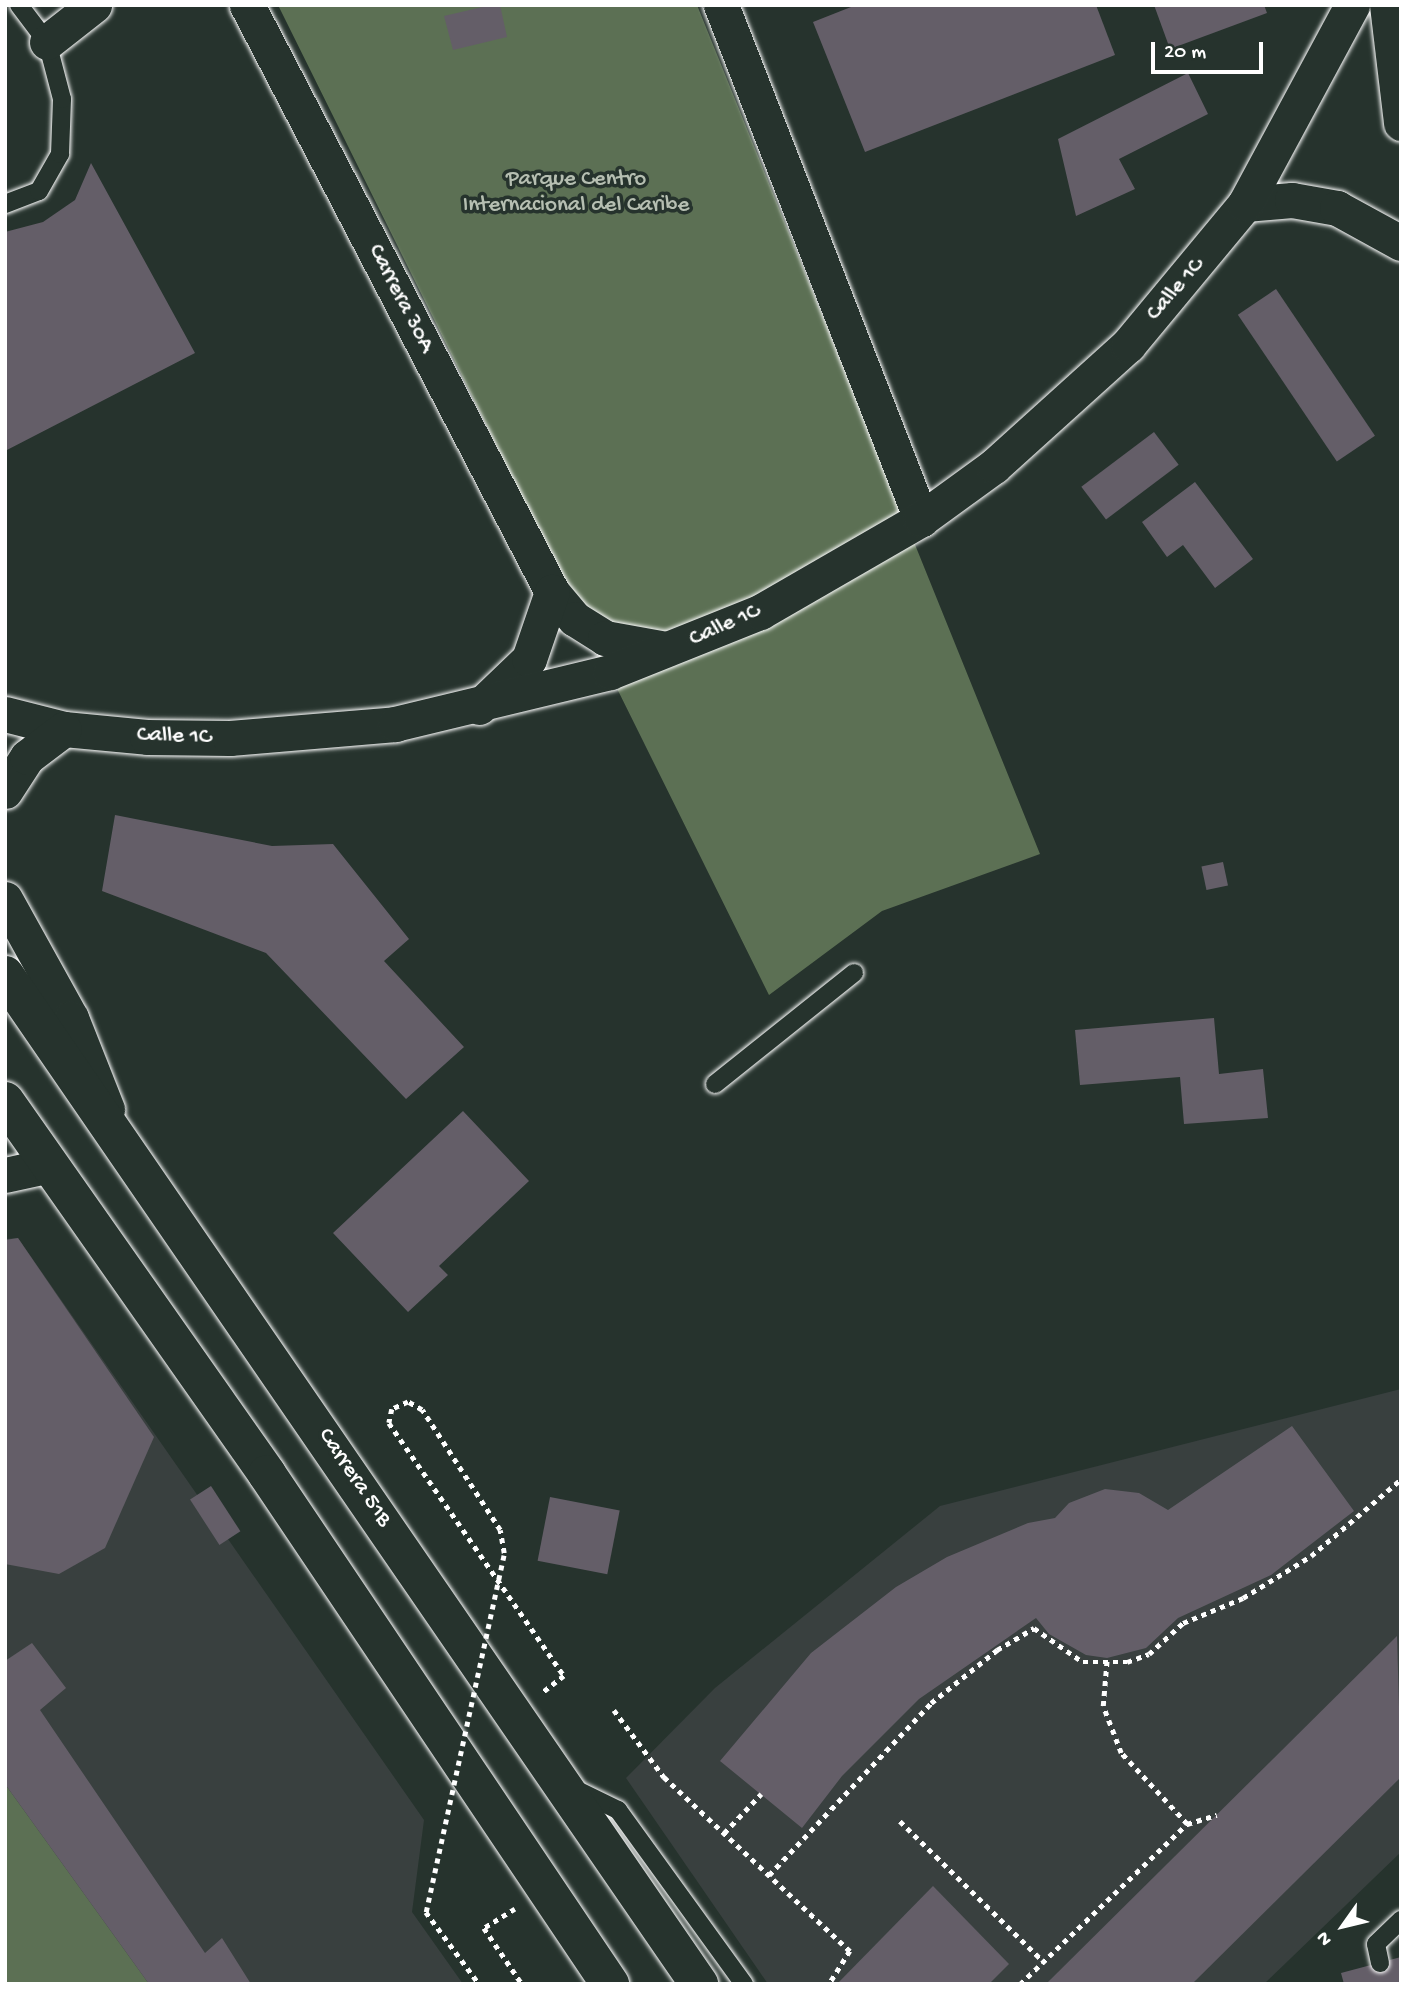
<!DOCTYPE html>
<html>
<head>
<meta charset="utf-8">
<style>
	body { margin:0 }
	#map { position:relative; width:1406px; height:1989px; overflow:hidden; background:#26332d; font-family:"Gochi Hand",sans-serif }
	div>[style] { position:absolute }
	[style*='--x'] { left:calc(var(--x)*1px); top:calc(var(--y)*1px); width:calc(var(--w)*1px); rotate:calc(var(--a)*1deg) }
	.built>* { inset:0; background:#39403f }
	.green>* { inset:0; background:#5c7054 }
	.building>* { inset:0; background:#645e68; transform-origin:0 0 }
	.path>* { height:4.5px; margin-top:-2.25px; transform-origin:0; background:repeating-linear-gradient(90deg,#fff 0 5px,transparent 0 10px) }
	.roads { filter:drop-shadow(0 0 2px #fff) drop-shadow(0 0 2px #fff) }
	.lane>* { height:18px; margin:-9px; padding:0 9px; transform-origin:9px; border-radius:9px; background:#26332d }
	.street>* { height:35px; margin:-17.5px; padding:0 17.5px; transform-origin:17.5px; border-radius:17.5px; background:#26332d }
	.secondary>* { height:38px; margin:-19px; padding:0 19px; transform-origin:19px; border-radius:19px; background:#26332d }
	.path-bridge>* { height:4.5px; margin-top:-2.25px; transform-origin:0; background:repeating-linear-gradient(90deg,#fff 0 5px,transparent 0 10px) }
	span { translate:-50% -50%; white-space:nowrap; text-align:center; line-height:1.15; -webkit-text-stroke:7px #26332d; paint-order:stroke }
	.park-label { font-size:23px; color:#b6bfb2 }
	.street-label { font-size:23px; color:#fff }
	.frame { position:absolute; inset:0; border:7px solid #fff; pointer-events:none }
	.north { position:absolute; left:1308px; top:1891px; width:70px; height:70px; -webkit-text-stroke:5px #26332d; paint-order:stroke; rotate:236deg; font-size:19px; font-weight:700; line-height:28px; text-align:center; color:#fff }
	.north::after { content:''; display:block; margin:auto; width:24px; height:32px; background:#fff; clip-path:polygon(50% 0,100% 100%,50% 72%,0 100%) }
	.scale { position:absolute; left:1151px; top:42px; width:112px; height:32px; box-sizing:border-box; border:4px solid #fff; border-top:0; padding-left:9px; font-size:21px; line-height:24px; white-space:nowrap; color:#fff; -webkit-text-stroke:5px #26332d; paint-order:stroke }
</style>
</head>
<body>
<div id="map">
	<div class="built">
		<div style="clip-path:polygon(18px 1238px,424px 1820px,412px 1912px,463px 1984px,5px 1984px,5px 1239px)"></div>
		<div style="clip-path:polygon(1401px 1389px,1401px 1852px,1264px 1984px,768px 1984px,626px 1778px,715px 1688px,940px 1506px)"></div>
	</div>
	<div class="green">
		<div style="clip-path:polygon(278px 5px,697px 5px,1040px 854px,882px 911px,769px 995px)"></div>
		<div style="clip-path:polygon(5px 1784px,149px 1984px,5px 1984px)"></div>
	</div>
	<div class="building">
		<div style="clip-path:polygon(491px 5px,500px 5px,507px 37px,453px 50px,444px 16px)"></div>
		<div style="clip-path:polygon(856px 5px,1096px 5px,1115px 55px,865px 152px,813px 22px)"></div>
		<div style="clip-path:polygon(1154px 5px,1264px 5px,1267px 13px,1170px 49px)"></div>
		<div style="clip-path:polygon(1188px 73px,1208px 114px,1119px 159px,1135px 189px,1076px 216px,1058px 139px)"></div>
		<div style="clip-path:polygon(91px 163px,195px 353px,5px 451px,5px 232px,43px 222px,75px 200px)"></div>
		<div style="left:1276px;top:289px;width:177px;height:46px;rotate:56deg"></div>
		<div style="left:1154px;top:432px;width:41px;height:91px;rotate:53deg"></div>
		<div style="clip-path:polygon(1195px 482px,1253px 559px,1215px 588px,1183px 545px,1167px 557px,1142px 522px)"></div>
		<div style="clip-path:polygon(115px 815px,272px 846px,333px 844px,409px 939px,384px 961px,464px 1047px,406px 1099px,266px 953px,102px 891px)"></div>
		<div style="left:1223px;top:862px;width:24px;height:22px;rotate:78deg"></div>
		<div style="clip-path:polygon(1214px 1018px,1219px 1074px,1263px 1069px,1268px 1118px,1184px 1124px,1180px 1077px,1080px 1085px,1075px 1030px)"></div>
		<div style="clip-path:polygon(463px 1111px,529px 1181px,439px 1266px,448px 1275px,408px 1312px,333px 1233px)"></div>
		<div style="clip-path:polygon(18px 1238px,154px 1437px,105px 1548px,59px 1574px,5px 1564px,5px 1240px)"></div>
		<div style="clip-path:polygon(1292px 1426px,1354px 1511px,1271px 1575px,1178px 1618px,1146px 1648px,1107px 1658px,1086px 1655px,1049px 1634px,1036px 1618px,919px 1699px,842px 1776px,802px 1828px,720px 1761px,811px 1653px,896px 1587px,947px 1557px,1028px 1523px,1055px 1518px,1069px 1503px,1105px 1489px,1139px 1493px,1168px 1510px)"></div>
		<div style="left:211px;top:1486px;width:54px;height:25px;rotate:57deg"></div>
		<div style="left:550px;top:1497px;width:71px;height:65px;rotate:11deg"></div>
		<div style="clip-path:polygon(1397px 1636px,1401px 1777px,1192px 1984px,1046px 1984px)"></div>
		<div style="clip-path:polygon(32px 1643px,66px 1688px,40px 1710px,205px 1953px,222px 1938px,251px 1984px,149px 1984px,5px 1784px,5px 1661px)"></div>
		<div style="clip-path:polygon(933px 1886px,1009px 1964px,989px 1984px,837px 1984px)"></div>
		<div style="clip-path:polygon(1401px 1957px,1401px 1984px,1344px 1984px,1341px 1973px)"></div>
	</div>
	<div class="path">
		<div style="--x:504;--y:1553;--w:23;--a:-100"></div>
		<div style="--x:500;--y:1530;--w:143;--a:-123"></div>
		<div style="--x:422;--y:1410;--w:16;--a:-150"></div>
		<div style="--x:408;--y:1402;--w:17;--a:156"></div>
		<div style="--x:392;--y:1409;--w:14;--a:102"></div>
		<div style="--x:389;--y:1423;--w:308;--a:55.3"></div>
		<div style="--x:564;--y:1676;--w:28;--a:142"></div>
		<div style="--x:614;--y:1710;--w:84;--a:53.3"></div>
		<div style="--x:664;--y:1777;--w:255;--a:43.1"></div>
		<div style="--x:850;--y:1951;--w:39;--a:122"></div>
		<div style="--x:900;--y:1821;--w:202;--a:44.4"></div>
		<div style="--x:1187;--y:1824;--w:31;--a:-17"></div>
		<div style="--x:724;--y:1833;--w:54;--a:-46.5"></div>
		<div style="--x:769;--y:1875;--w:236;--a:-46.7"></div>
		<div style="--x:931;--y:1703;--w:85;--a:-38.8"></div>
		<div style="--x:997;--y:1650;--w:43;--a:-30.7"></div>
		<div style="--x:1034;--y:1628;--w:60;--a:34.8"></div>
		<div style="--x:1083;--y:1662;--w:44;--a:0"></div>
		<div style="--x:1127;--y:1662;--w:23;--a:-20"></div>
		<div style="--x:1149;--y:1654;--w:46;--a:-42.4"></div>
		<div style="--x:1183;--y:1623;--w:65;--a:-22.6"></div>
		<div style="--x:1243;--y:1598;--w:80;--a:-31.7"></div>
		<div style="--x:1311;--y:1556;--w:118;--a:-40.5"></div>
		<div style="--x:515;--y:1909;--w:36;--a:148"></div>
		<div style="--x:484;--y:1928;--w:68;--a:55.8"></div>
		<div style="--x:426;--y:1912;--w:89;--a:53.6"></div>
		<div style="--x:1020;--y:1984;--w:231;--a:-43.8"></div>
		<div style="--x:1187;--y:1824;--w:97;--a:-132.9"></div>
		<div style="--x:1121;--y:1753;--w:50;--a:-111"></div>
		<div style="--x:1103;--y:1706;--w:48;--a:-85.2"></div>
	</div>
	<div class="roads">
		<div class="lane">
			<div style="--x:5;--y:204;--w:36;--a:-21"></div>
			<div style="--x:39;--y:191;--w:43;--a:-60.4"></div>
			<div style="--x:60;--y:154;--w:55;--a:-87.9"></div>
			<div style="--x:62;--y:99;--w:59;--a:-104.7"></div>
			<div style="--x:47;--y:42;--w:46;--a:-127.1"></div>
			<div style="--x:715;--y:1084;--w:178;--a:-38.6"></div>
			<div style="--x:575;--y:1789;--w:48;--a:26"></div>
			<div style="--x:618;--y:1810;--w:215;--a:54.1"></div>
			<div style="--x:1380;--y:1963;--w:19;--a:-102"></div>
			<div style="--x:1376;--y:1944;--w:35;--a:-44"></div>
		</div>
		<div class="street">
			<div style="--x:247;--y:5;--w:662;--a:62.54"></div>
			<div style="--x:552;--y:592;--w:35;--a:50"></div>
			<div style="--x:575;--y:619;--w:36;--a:32"></div>
			<div style="--x:605;--y:638;--w:62;--a:10.2"></div>
			<div style="--x:721;--y:5;--w:552;--a:68.74"></div>
			<div style="--x:1387;--y:5;--w:119;--a:83.2"></div>
			<div style="--x:47;--y:42;--w:60;--a:-38.2"></div>
			<div style="--x:1245;--y:204;--w:47;--a:-4.9"></div>
			<div style="--x:1292;--y:200;--w:46;--a:10.1"></div>
			<div style="--x:1337;--y:208;--w:73;--a:28.7"></div>
			<div style="--x:479;--y:707;--w:69;--a:-43.8"></div>
			<div style="--x:529;--y:659;--w:71;--a:-71.1"></div>
			<div style="--x:5;--y:714;--w:61;--a:14.3"></div>
			<div style="--x:64;--y:729;--w:83;--a:5.5"></div>
			<div style="--x:147;--y:737;--w:83;--a:0.7"></div>
			<div style="--x:230;--y:738;--w:166;--a:-4.8"></div>
			<div style="--x:395;--y:724;--w:221;--a:-13.6"></div>
			<div style="--x:610;--y:672;--w:162;--a:-21.8"></div>
			<div style="--x:760;--y:612;--w:186;--a:-30"></div>
			<div style="--x:921;--y:519;--w:90;--a:-36"></div>
			<div style="--x:994;--y:466;--w:181;--a:-42.1"></div>
			<div style="--x:1128;--y:345;--w:183;--a:-50.3"></div>
			<div style="--x:1245;--y:204;--w:226;--a:-61.7"></div>
			<div style="--x:5;--y:791;--w:40;--a:-57.1"></div>
			<div style="--x:27;--y:757;--w:46;--a:-37.1"></div>
			<div style="--x:5;--y:899;--w:136;--a:61"></div>
			<div style="--x:71;--y:1018;--w:98;--a:68.4"></div>
			<div style="--x:5;--y:1175;--w:46;--a:-12.5"></div>
		</div>
		<div class="secondary">
			<div style="--x:5;--y:975;--w:1225;--a:55.48"></div>
			<div style="--x:5;--y:1101;--w:456;--a:54.9"></div>
			<div style="--x:267;--y:1474;--w:615;--a:56.08"></div>
		</div>
	</div>
	<div class="path-bridge">
		<div style="--x:426;--y:1912;--w:367;--a:-77.7"></div>
	</div>
	<div class="park-label">
		<span style="left:576px;top:193px">Parque Centro<br>Internacional del Caribe</span>
	</div>
	<div class="street-label">
		<span style="left:1176px;top:290px;rotate:-49deg">Calle 1C</span>
		<span style="left:400px;top:299px;rotate:63deg">Carrera 30A</span>
		<span style="left:725px;top:626px;rotate:-24deg">Calle 1C</span>
		<span style="left:174px;top:737px;rotate:2deg">Calle 1C</span>
		<span style="left:354px;top:1478px;rotate:56deg">Carrera 51B</span>
	</div>
	<div class="frame"></div>
	<div class="north">N</div>
	<div class="scale">20 m</div>
</div>
</body>
</html>
